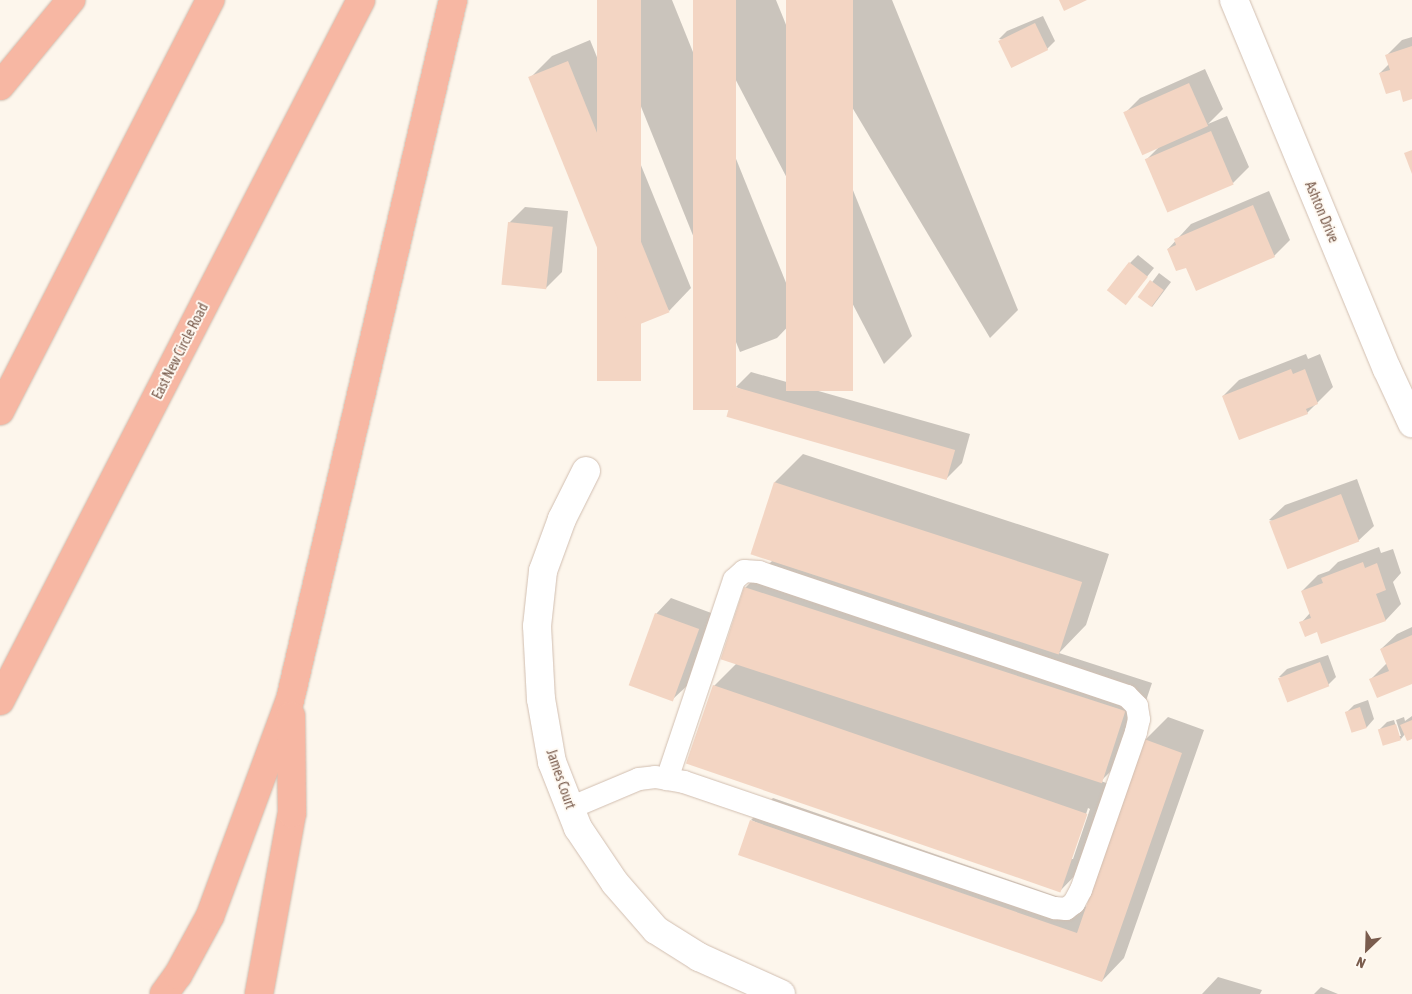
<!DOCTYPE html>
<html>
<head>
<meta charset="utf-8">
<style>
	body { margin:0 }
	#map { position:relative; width:1412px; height:994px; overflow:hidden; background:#fdf6ec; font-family:"Asap Condensed",sans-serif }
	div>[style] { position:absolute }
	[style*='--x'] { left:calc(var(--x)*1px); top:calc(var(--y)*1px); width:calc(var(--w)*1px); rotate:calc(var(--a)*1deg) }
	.shadow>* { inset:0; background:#0003; transform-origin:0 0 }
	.building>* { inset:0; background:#f3d5c3; transform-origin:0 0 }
	.roads { filter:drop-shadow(0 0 1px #d1beb0) drop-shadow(0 0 1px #d1beb0) }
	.lane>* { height:22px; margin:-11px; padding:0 11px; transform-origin:11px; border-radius:11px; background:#fff }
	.street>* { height:28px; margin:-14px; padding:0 14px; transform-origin:14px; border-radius:14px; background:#fff }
	.highway>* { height:28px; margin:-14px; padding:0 14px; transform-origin:14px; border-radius:14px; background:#f7b7a3 }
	span { translate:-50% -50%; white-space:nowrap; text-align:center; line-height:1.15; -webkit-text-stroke:4px #fffaf3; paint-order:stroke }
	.street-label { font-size:14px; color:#7a5c4d }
	.north { position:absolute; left:1342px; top:924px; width:50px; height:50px; -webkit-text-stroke:4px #fffaf3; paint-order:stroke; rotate:204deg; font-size:14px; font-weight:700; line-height:20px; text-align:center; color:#7a5c4d }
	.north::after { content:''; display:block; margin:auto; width:18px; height:22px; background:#7a5c4d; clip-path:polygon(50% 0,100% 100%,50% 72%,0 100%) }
</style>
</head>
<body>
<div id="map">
	<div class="shadow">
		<div style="clip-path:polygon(598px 0,672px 0,799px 315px,777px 338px,740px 352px)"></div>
		<div style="clip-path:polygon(694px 0,776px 0,912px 336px,884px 364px)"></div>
		<div style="clip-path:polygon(788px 0,892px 0,1018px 310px,990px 338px)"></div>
		<div style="clip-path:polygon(1043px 16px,1055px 41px,1047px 49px,999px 39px,1007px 31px)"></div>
		<div style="clip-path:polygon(1412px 37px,1412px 98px,1380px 73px,1389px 64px,1386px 56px,1402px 40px)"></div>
		<div style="clip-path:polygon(590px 40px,691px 288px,669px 311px,530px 78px,552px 56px)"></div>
		<div style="clip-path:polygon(1205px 69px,1223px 109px,1208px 124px,1227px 116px,1249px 167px,1233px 183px,1146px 160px,1159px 147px,1125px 113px,1140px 98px)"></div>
		<div style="clip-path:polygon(1269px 191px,1290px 240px,1274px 256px,1187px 266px,1168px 249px,1191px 224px)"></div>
		<div style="clip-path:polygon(525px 207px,568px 211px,562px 272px,546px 288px,509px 223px)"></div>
		<div style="clip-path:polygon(1138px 255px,1154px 268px,1125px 304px,1130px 263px)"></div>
		<div style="left:1159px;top:273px;width:15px;height:31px;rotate:37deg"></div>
		<div style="clip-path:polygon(1306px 354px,1308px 359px,1320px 354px,1333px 387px,1307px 413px,1223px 396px,1239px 380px)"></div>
		<div style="clip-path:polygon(751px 372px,970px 434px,962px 463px,946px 479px,736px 387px)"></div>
		<div style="clip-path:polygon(evenodd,803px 454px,1109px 554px,1086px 625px,1059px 653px,1152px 683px,1128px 754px,1101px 781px,1114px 786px,1088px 862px,1060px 891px,714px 686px,737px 663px,745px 588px,773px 560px,775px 482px,803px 454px,1088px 808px,1090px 809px,1073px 859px,1071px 859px,1088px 808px)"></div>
		<div style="clip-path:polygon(1357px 479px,1374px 526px,1358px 541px,1269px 520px,1285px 505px)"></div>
		<div style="clip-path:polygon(1379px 547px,1381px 553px,1393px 549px,1401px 573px,1393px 582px,1401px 604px,1386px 620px,1318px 631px,1301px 623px,1310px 613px,1302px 591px,1318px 575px,1329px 571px,1338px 562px)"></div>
		<div style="clip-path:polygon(671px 598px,714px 614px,689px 684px,673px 699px,656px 614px)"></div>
		<div style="clip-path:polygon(1412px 627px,1412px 682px,1371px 679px,1387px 663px,1381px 649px,1397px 634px)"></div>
		<div style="clip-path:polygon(1328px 655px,1336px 677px,1328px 685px,1279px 677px,1287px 669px)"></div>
		<div style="clip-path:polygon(1368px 700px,1374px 719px,1367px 727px,1353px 731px,1346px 713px,1354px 705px)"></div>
		<div style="clip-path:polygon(1412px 716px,1412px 737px,1405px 734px,1401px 739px,1379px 730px,1387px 722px,1394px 720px,1399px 736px,1401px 736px,1396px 720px,1404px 717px,1405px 721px)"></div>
		<div style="clip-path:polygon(1168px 717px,1204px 730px,1124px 958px,1102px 981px,751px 820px,773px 798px,1087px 907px,1145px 740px)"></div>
		<div style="clip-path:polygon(1218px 977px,1262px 990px,1260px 994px,1202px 994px)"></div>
		<div style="clip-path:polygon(1321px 987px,1338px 994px,1314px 994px)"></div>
	</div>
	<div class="building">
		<div style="left:597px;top:0;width:44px;height:381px"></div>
		<div style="left:693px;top:0;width:43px;height:410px"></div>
		<div style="left:786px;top:0;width:67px;height:391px"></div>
		<div style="clip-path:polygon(1059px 0,1087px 0,1064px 11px)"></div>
		<div style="left:1035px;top:23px;width:30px;height:41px;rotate:64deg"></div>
		<div style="clip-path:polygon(1412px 46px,1412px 99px,1403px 102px,1400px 90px,1386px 94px,1379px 73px,1390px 70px,1385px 55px)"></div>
		<div style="left:568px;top:61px;width:271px;height:43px;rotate:68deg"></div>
		<div style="left:1189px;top:83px;width:47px;height:72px;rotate:66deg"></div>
		<div style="left:1211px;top:131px;width:58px;height:72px;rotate:67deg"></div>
		<div style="clip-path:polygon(1412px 150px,1412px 174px,1404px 153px)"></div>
		<div style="clip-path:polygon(1253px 205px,1275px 257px,1196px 291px,1186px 268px,1176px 271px,1167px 249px,1176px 245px,1174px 239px)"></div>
		<div style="left:508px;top:222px;width:45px;height:63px;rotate:6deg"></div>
		<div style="left:1129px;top:262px;width:24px;height:36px;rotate:38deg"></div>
		<div style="left:1150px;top:280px;width:17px;height:21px;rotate:36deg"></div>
		<div style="clip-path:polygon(1291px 369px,1293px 374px,1305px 369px,1318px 404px,1306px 409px,1308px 414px,1239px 440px,1222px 396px)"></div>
		<div style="left:735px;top:387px;width:229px;height:31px;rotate:16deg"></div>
		<div style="left:774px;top:482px;width:324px;height:76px;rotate:18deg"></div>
		<div style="left:1341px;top:494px;width:51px;height:77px;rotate:69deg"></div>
		<div style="clip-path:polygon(1363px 562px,1365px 568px,1377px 563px,1386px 590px,1376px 594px,1386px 621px,1321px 644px,1317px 632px,1305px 637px,1299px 622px,1311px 618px,1301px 591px,1323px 583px,1321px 578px)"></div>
		<div style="left:744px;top:587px;width:401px;height:76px;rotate:18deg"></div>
		<div style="left:655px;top:613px;width:47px;height:77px;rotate:20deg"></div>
		<div style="clip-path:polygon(1412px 635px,1412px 684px,1377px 698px,1369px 679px,1389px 671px,1380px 649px)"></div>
		<div style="left:1320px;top:662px;width:26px;height:45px;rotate:69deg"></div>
		<div style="left:713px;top:685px;width:396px;height:83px;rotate:19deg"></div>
		<div style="left:1360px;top:707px;width:22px;height:16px;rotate:72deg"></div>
		<div style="clip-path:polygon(1412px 720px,1412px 739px,1407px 741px,1400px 725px)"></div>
		<div style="left:1396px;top:724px;width:17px;height:19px;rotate:73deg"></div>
		<div style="clip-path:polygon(1144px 739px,1182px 753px,1102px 982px,738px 855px,750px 820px,1077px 933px)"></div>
	</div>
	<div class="roads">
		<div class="lane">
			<div style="--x:570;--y:808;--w:75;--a:-22.8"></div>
			<div style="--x:639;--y:779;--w:16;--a:-7"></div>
			<div style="--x:655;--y:777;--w:12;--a:9"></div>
			<div style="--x:667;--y:779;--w:17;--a:10"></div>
			<div style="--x:684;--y:782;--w:392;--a:18.8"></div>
			<div style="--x:1055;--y:908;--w:11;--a:5"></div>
			<div style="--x:1066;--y:909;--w:10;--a:-37"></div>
			<div style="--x:1074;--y:903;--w:15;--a:-62"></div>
			<div style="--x:1081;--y:890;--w:167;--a:-70.8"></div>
			<div style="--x:1136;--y:732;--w:13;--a:-77"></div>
			<div style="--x:1139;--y:719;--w:13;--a:-99"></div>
			<div style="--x:1137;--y:706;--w:14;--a:-135"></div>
			<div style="--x:1127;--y:696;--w:388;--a:-161.4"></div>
			<div style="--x:759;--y:572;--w:15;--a:-176"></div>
			<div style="--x:744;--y:571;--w:13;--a:138"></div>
			<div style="--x:734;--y:580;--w:210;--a:108.6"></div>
		</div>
		<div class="street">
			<div style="--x:1234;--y:0;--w:399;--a:67.5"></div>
			<div style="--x:1387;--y:369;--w:60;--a:65.2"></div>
			<div style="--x:586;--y:471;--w:54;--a:116.6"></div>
			<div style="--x:562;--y:519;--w:55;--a:110.1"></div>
			<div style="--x:543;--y:571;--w:55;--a:96.2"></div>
			<div style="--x:537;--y:626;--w:73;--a:86.9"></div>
			<div style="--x:541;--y:699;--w:64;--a:80.1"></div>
			<div style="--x:552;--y:762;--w:71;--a:68.5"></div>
			<div style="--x:578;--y:828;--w:66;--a:56.1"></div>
			<div style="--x:615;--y:883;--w:62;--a:48.9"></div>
			<div style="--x:656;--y:930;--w:51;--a:32.1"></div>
			<div style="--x:699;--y:957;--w:90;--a:24.3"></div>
		</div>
		<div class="highway">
			<div style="--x:0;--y:86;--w:112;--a:-50.5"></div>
			<div style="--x:0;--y:411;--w:462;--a:-62.9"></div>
			<div style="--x:0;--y:701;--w:788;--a:-62.75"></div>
			<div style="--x:164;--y:994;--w:24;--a:-54"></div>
			<div style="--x:178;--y:975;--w:67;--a:-61.5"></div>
			<div style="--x:210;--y:916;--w:230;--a:-69.7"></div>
			<div style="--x:290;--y:700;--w:719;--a:-76.89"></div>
			<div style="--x:259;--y:994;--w:184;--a:-79.7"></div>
			<div style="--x:292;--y:813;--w:97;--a:-90.6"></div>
		</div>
	</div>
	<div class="street-label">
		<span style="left:1322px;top:212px;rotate:67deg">Ashton Drive</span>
		<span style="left:180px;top:351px;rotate:-63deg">East New Circle Road</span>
		<span style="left:561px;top:779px;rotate:71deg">James Court</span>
	</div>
	<div class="north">N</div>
</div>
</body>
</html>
